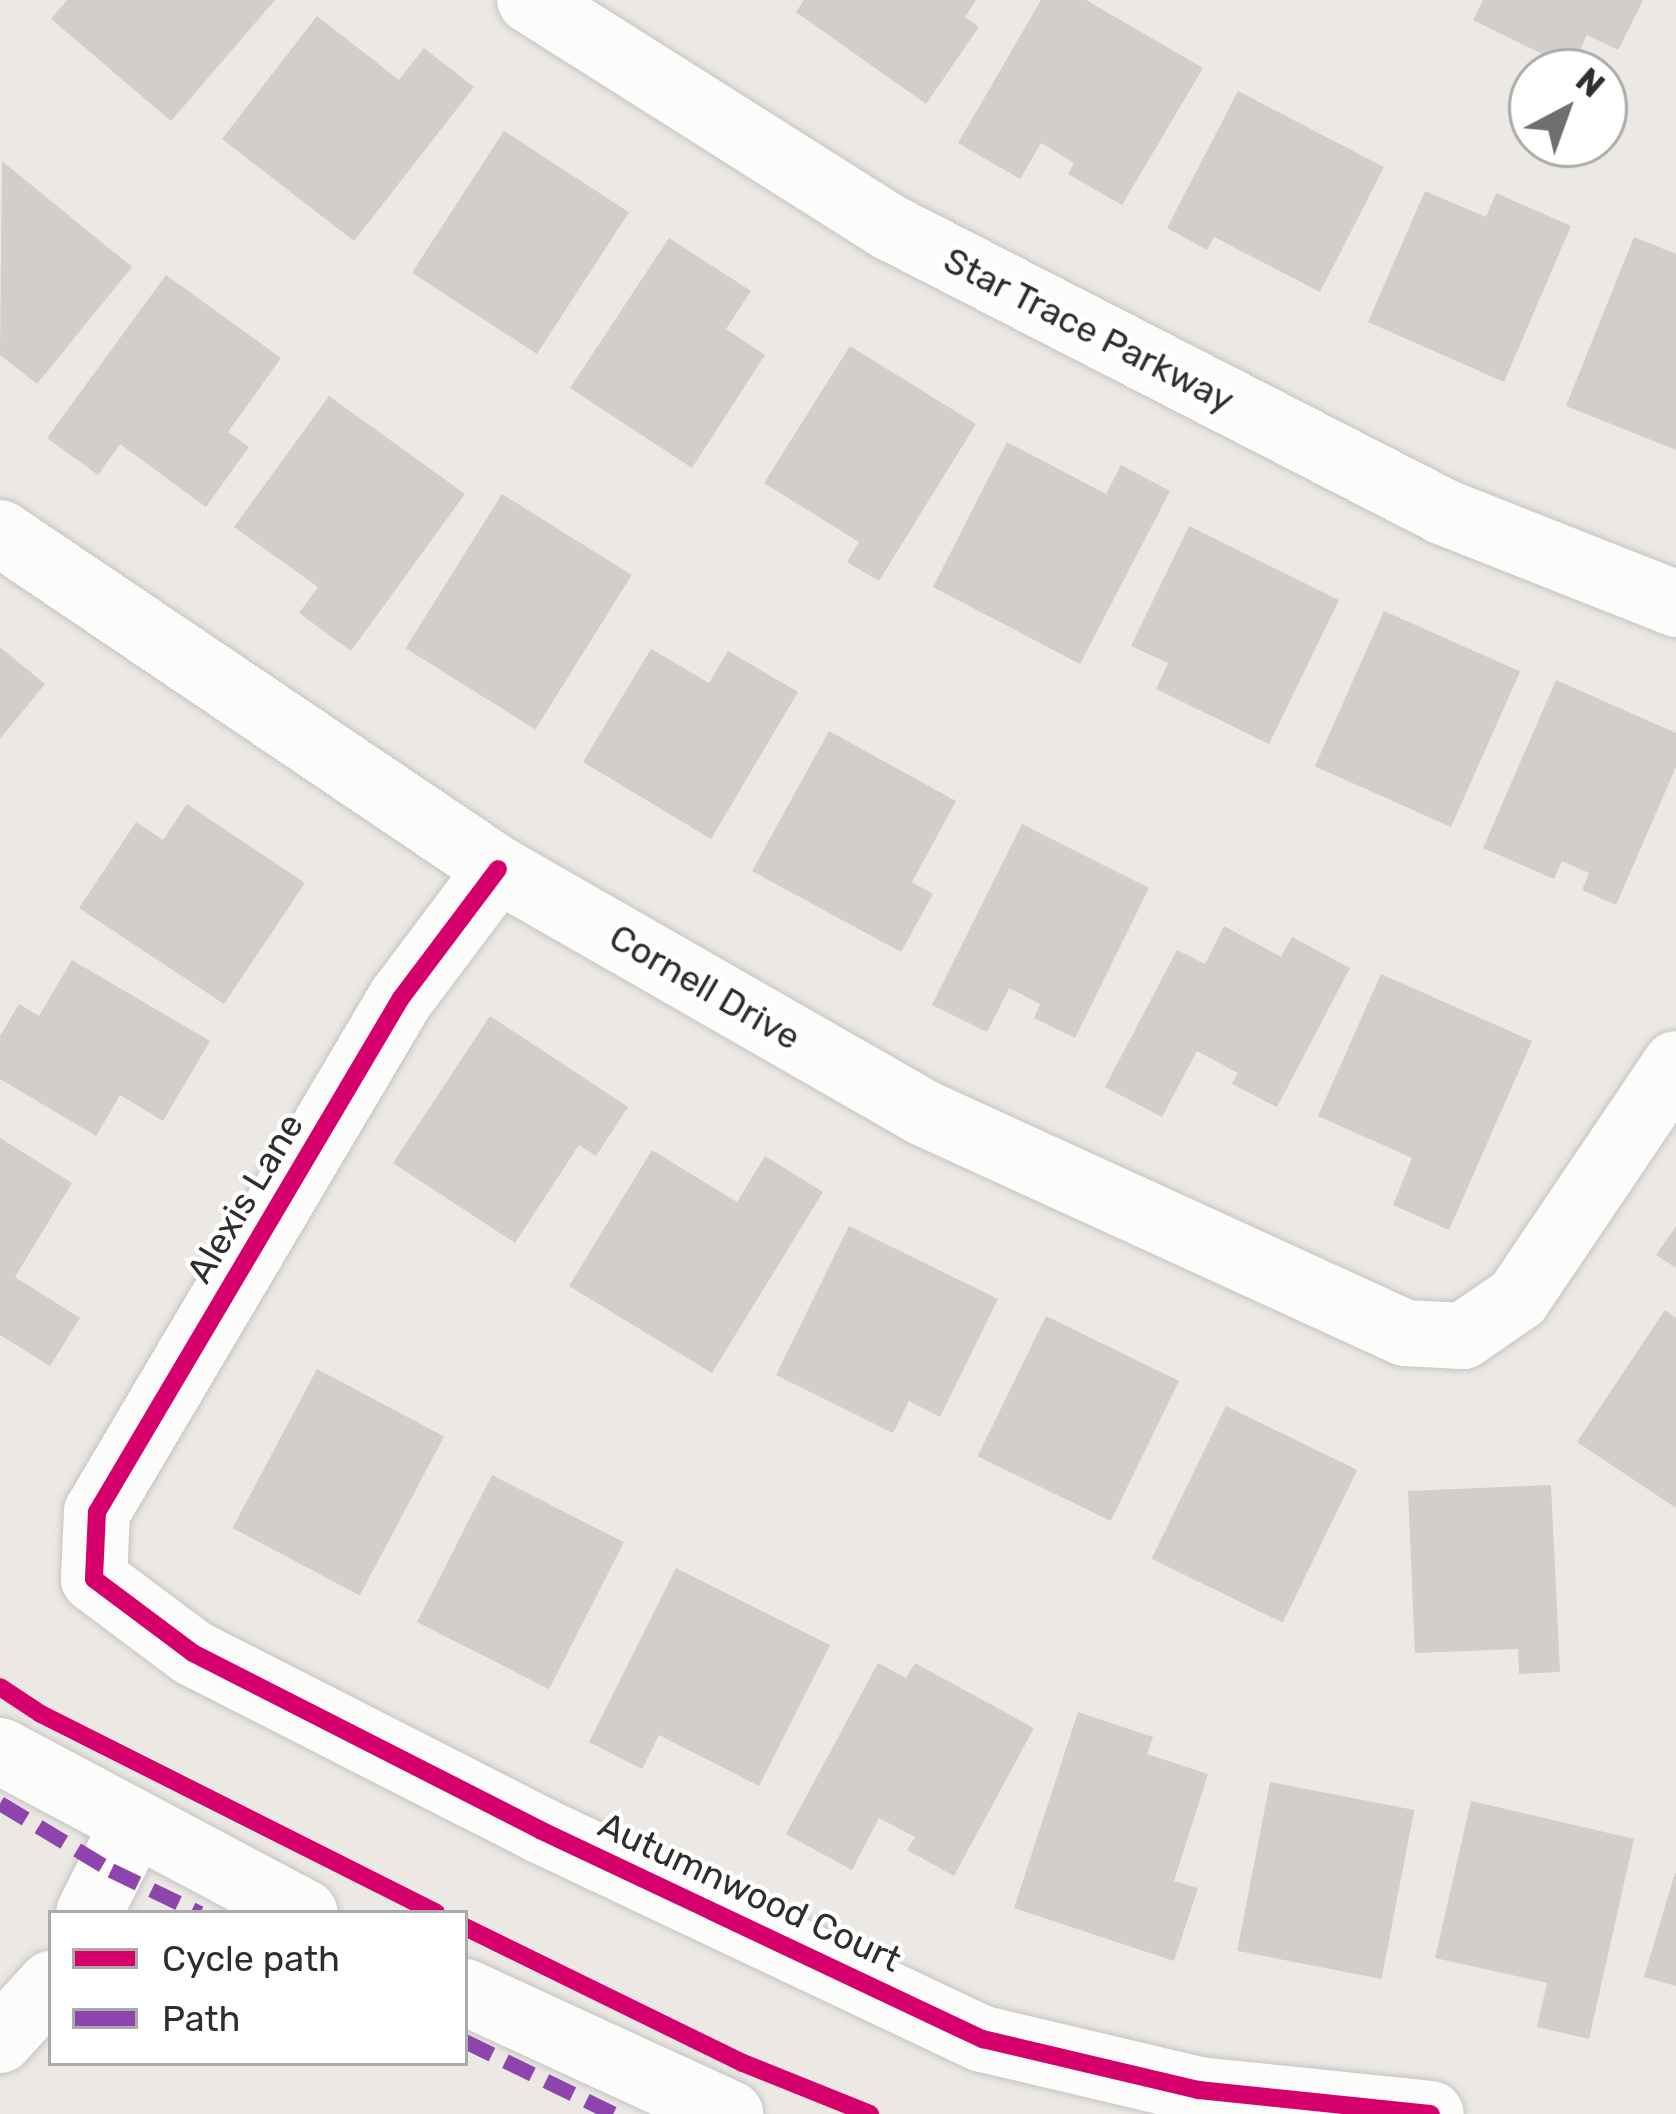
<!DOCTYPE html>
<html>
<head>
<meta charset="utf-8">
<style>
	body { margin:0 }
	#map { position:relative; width:1676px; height:2114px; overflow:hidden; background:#ece8e4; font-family:Rubik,sans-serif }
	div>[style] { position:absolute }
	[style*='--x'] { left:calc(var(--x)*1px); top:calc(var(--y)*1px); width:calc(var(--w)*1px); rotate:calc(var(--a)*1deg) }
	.building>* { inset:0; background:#d1cecb; transform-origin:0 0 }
	.roads { filter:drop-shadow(0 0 3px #c5c4c5) drop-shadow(0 0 3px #c5c4c5) }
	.minor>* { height:66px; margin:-33px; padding:0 33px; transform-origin:33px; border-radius:33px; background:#fcfcfb }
	.quiet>* { height:15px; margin-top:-7.5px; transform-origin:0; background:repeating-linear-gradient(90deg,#8e44ad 0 30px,transparent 0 45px) }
	.cycleway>* { height:18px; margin:-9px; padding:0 9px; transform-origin:9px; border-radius:9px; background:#d6006c }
	span { translate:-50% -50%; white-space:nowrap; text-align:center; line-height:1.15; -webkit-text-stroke:9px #fff; paint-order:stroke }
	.street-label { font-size:36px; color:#2e2e2e }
	.legend { position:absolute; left:48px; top:1910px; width:420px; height:156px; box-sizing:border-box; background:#fff; border:3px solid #ababab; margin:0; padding:15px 21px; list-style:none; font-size:36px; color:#2e2e2e }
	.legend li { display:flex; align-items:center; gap:24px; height:60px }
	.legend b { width:60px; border:3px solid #ababab }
	.north { position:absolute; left:1508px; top:48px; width:120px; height:120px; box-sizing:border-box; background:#fff; border:3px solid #ababab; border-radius:50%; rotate:41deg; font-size:33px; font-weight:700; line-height:48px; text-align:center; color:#2e2e2e }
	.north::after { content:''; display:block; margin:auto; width:42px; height:54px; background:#706f6e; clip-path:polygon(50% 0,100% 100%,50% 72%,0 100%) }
</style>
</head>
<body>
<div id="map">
	<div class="building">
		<div style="clip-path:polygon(67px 0,275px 0,171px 121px,51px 19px)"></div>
		<div style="clip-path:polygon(804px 0,976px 0,965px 17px,979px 27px,926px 104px,796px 12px)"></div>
		<div style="clip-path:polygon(1041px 0,1086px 0,1203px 68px,1122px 205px,1068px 174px,1074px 163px,1041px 143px,1020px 179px,958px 143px)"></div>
		<div style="clip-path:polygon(1483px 0,1643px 0,1618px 50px,1587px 35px,1571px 68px,1473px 20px)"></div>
		<div style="clip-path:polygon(317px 16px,399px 80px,424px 48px,474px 87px,354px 241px,222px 139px)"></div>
		<div style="clip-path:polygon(1238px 91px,1384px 167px,1320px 292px,1214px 237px,1207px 250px,1167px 228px)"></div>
		<div style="left:504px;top:131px;width:149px;height:169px;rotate:33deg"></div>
		<div style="clip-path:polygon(2px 161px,132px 267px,37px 384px,0 355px)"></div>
		<div style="clip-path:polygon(1425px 191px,1486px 217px,1496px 193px,1571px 226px,1504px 382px,1368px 322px)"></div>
		<div style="clip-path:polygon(1634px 237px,1676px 254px,1676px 450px,1566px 406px)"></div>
		<div style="clip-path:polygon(669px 238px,751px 291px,726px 329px,765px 355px,692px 468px,570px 388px)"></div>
		<div style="clip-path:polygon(166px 275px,281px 358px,228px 432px,249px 447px,206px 507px,120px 444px,98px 475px,47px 438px)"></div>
		<div style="clip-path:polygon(850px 346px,976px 424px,879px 581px,847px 562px,859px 542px,764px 483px)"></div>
		<div style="clip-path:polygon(329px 396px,465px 494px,351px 651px,299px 613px,318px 587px,234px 527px)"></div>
		<div style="clip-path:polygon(1007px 442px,1106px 494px,1121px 465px,1170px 491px,1080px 664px,933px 587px)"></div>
		<div style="left:502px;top:494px;width:153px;height:182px;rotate:32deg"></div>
		<div style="clip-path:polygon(1189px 526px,1339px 600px,1269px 744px,1156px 689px,1168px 663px,1131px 646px)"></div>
		<div style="left:1384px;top:611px;width:149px;height:170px;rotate:24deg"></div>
		<div style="clip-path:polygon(0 647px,45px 684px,0 739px)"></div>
		<div style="clip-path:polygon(651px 649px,709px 683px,728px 651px,798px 692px,711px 839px,583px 762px)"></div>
		<div style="clip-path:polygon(1556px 680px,1676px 733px,1676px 767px,1616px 905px,1582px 890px,1589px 873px,1562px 861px,1554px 879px,1483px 848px)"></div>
		<div style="clip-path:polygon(829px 731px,956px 801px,912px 882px,933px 894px,901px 952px,752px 871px)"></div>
		<div style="clip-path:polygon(187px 804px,305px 883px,224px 1004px,79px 908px,136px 822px,163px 840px)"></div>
		<div style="clip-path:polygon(1022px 824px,1149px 888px,1075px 1038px,1034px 1018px,1040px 1004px,1009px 988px,987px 1032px,932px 1005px)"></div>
		<div style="clip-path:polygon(1224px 926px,1281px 957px,1292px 937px,1350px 968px,1277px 1107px,1232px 1084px,1238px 1073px,1197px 1051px,1162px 1117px,1105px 1087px,1177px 950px,1205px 964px)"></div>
		<div style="clip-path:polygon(72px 960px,210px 1041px,163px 1121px,120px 1095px,96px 1136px,0 1079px,0 1036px,19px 1004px,39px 1016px)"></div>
		<div style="clip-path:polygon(1381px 974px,1532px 1041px,1449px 1230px,1393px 1205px,1412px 1158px,1318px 1116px)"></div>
		<div style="clip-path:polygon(490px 1016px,628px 1107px,596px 1156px,579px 1145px,515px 1243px,393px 1163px)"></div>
		<div style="clip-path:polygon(0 1138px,72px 1183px,15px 1277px,80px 1318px,50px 1366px,0 1335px)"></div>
		<div style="clip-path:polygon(652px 1150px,737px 1202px,765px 1156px,823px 1192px,712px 1373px,569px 1286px)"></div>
		<div style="clip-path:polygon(849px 1226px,998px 1299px,940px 1417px,909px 1401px,893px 1433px,776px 1375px)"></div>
		<div style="clip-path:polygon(1676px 1226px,1676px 1268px,1656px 1255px)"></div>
		<div style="clip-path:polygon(1665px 1310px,1676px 1318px,1676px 1508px,1577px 1442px)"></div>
		<div style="left:1046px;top:1316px;width:148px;height:156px;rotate:26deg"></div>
		<div style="left:317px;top:1369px;width:144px;height:180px;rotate:28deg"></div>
		<div style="left:1226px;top:1406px;width:146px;height:170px;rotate:26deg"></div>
		<div style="left:492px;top:1475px;width:148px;height:165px;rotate:27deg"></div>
		<div style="clip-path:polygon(1551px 1485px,1560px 1672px,1519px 1674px,1518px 1649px,1415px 1653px,1408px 1491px)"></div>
		<div style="clip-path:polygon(676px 1568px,830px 1645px,759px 1786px,659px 1735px,642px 1769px,589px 1742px)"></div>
		<div style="clip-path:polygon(878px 1663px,906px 1678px,915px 1663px,1034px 1728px,954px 1876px,907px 1850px,915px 1837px,879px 1818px,852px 1870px,786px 1834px)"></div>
		<div style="clip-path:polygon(1078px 1712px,1153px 1737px,1147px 1754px,1208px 1774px,1174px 1881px,1198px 1888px,1174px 1961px,1014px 1908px)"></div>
		<div style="left:1270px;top:1782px;width:147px;height:172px;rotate:11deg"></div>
		<div style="clip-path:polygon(1471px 1801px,1634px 1839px,1589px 2039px,1537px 2027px,1547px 1983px,1435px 1958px)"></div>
		<div style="clip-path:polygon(1675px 1873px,1676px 1873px,1676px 1986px,1644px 1977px)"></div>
	</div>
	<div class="roads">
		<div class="minor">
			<div style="--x:530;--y:0;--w:427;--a:32.3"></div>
			<div style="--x:891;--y:228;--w:622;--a:27.18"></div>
			<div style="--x:1444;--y:512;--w:250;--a:21.6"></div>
			<div style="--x:0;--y:533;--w:601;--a:34.01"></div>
			<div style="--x:498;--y:869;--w:491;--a:29.8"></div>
			<div style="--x:924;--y:1113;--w:529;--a:24.58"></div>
			<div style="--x:1405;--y:1333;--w:58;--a:3"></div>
			<div style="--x:1463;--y:1336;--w:67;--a:-34.6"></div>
			<div style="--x:1518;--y:1298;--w:282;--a:-56"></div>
			<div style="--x:498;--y:869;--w:161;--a:126.9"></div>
			<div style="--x:401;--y:998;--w:597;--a:120.6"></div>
			<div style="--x:97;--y:1512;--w:67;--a:92.6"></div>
			<div style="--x:94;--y:1579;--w:124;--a:36.8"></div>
			<div style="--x:193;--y:1653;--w:390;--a:27"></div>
			<div style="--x:540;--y:1830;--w:490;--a:25.3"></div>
			<div style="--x:983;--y:2039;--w:221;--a:13.3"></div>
			<div style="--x:1198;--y:2090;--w:234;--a:5.9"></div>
			<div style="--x:0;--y:1751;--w:345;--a:28"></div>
			<div style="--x:89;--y:1913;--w:101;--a:-63.4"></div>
			<div style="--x:465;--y:1992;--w:292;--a:24.7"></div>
			<div style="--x:0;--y:2040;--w:76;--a:-47.7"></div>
		</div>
	</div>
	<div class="quiet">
		<div style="--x:0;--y:1803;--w:130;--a:31.1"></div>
		<div style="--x:111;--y:1870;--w:99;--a:25.8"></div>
		<div style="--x:465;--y:2041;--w:167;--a:26"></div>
	</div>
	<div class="cycleway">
		<div style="--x:498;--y:869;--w:161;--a:126.9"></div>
		<div style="--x:401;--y:998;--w:597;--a:120.6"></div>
		<div style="--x:97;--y:1512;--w:67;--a:92.6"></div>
		<div style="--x:94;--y:1579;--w:124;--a:36.8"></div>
		<div style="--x:193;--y:1653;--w:390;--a:27"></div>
		<div style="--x:540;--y:1830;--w:490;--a:25.3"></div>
		<div style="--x:983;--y:2039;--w:221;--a:13.3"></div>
		<div style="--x:1198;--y:2090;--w:234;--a:5.9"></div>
		<div style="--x:0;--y:1687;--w:49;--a:33.4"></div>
		<div style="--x:41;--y:1714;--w:442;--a:26.7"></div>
		<div style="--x:465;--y:1927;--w:309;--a:26.1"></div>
		<div style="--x:743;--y:2063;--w:137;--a:21.9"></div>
	</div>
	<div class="street-label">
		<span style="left:1089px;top:330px;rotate:27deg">Star Trace Parkway</span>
		<span style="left:705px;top:987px;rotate:30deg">Cornell Drive</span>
		<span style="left:245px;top:1198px;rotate:-59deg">Alexis Lane</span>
		<span style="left:750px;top:1892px;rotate:25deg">Autumnwood Court</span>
	</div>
	<ul class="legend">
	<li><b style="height:15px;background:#d6006c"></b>Cycle path</li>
	<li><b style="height:15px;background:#8e44ad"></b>Path</li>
	</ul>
	<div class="north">N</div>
</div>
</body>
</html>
